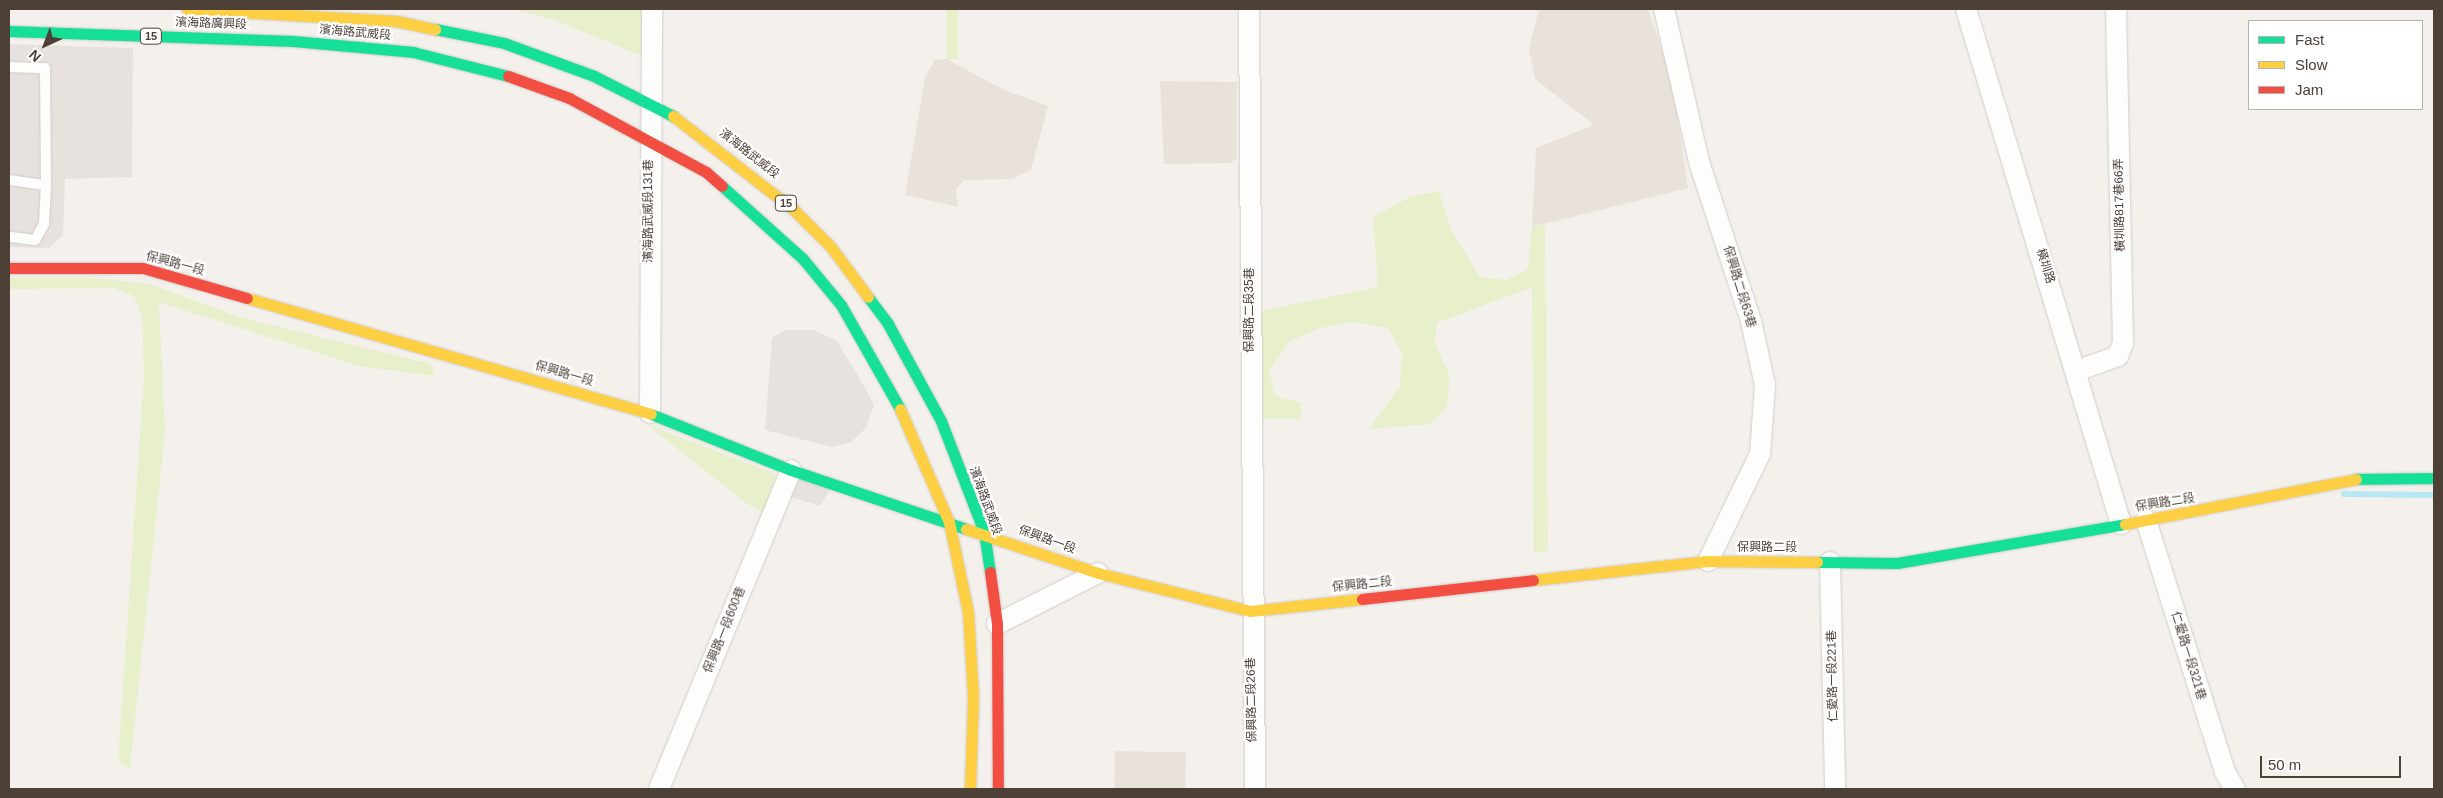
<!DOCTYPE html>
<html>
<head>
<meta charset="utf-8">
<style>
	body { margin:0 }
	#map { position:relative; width:2443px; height:798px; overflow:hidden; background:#f4f1ed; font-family:Arial,"Noto Sans TC",sans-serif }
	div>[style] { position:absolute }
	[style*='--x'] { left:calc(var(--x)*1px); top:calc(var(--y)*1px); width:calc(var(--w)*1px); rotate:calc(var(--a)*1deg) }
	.residential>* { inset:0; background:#e8e2da; transform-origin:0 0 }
	.industrial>* { inset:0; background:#e8e2de }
	.green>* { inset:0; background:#e7f0ca; transform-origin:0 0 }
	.stream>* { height:5.5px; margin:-2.75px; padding:0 2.75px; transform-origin:2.75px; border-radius:2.75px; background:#b9e8f5 }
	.roads { filter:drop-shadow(0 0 1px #d1cdc9) drop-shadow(0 0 1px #d1cdc9) }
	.lane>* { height:10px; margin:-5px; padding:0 5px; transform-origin:5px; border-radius:5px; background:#fdfdfc }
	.street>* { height:20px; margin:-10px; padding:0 10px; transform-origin:10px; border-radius:10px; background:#fdfdfc }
	.fast>* { height:11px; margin:-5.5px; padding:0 5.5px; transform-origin:5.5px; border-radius:5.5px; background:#16e098 }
	.slow>* { height:11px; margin:-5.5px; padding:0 5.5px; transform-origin:5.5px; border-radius:5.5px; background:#ffcf43 }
	.jam>* { height:11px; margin:-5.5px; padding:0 5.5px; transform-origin:5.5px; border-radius:5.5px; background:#f24e42 }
	span { translate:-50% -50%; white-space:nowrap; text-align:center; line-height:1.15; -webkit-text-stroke:4.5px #fff; paint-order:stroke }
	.shield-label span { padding:1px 4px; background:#fff; border:1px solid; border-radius:4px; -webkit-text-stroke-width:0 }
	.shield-label { font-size:11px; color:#4c4037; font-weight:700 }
	.street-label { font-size:12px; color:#4c4037 }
	.frame { position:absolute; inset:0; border:10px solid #4c4037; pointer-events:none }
	.legend { position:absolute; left:2248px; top:20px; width:175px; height:90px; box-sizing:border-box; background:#fff; border:1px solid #b7b3af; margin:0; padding:6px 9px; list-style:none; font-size:15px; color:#4c4037 }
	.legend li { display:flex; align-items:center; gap:10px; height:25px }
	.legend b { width:25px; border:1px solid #b7b3af }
	.north { position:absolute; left:20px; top:20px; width:50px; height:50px; -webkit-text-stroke:4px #fff; paint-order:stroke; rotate:223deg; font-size:14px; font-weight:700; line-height:20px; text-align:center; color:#4c4037 }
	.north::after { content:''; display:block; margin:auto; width:18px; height:22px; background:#4c4037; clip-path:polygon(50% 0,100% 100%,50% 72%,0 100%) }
	.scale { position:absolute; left:2260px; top:756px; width:141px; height:22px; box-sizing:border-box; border:2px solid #4c4037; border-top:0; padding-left:6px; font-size:15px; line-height:18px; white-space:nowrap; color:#4c4037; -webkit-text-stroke:4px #fff; paint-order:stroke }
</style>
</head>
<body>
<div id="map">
	<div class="residential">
		<div style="clip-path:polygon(1539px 9px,1648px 9px,1672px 80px,1688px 188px,1532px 227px,1536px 148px,1594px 125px,1535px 79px,1529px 49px)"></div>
		<div style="clip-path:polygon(947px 59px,1004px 90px,1048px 106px,1031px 170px,1012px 179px,964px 180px,956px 189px,958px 207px,905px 195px,925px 77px,935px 60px)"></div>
		<div style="clip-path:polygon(1160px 81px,1237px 82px,1237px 158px,1231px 163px,1164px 164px)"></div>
		<div style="left:1115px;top:751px;width:71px;height:38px;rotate:1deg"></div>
	</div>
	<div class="industrial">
		<div style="clip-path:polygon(9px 44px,133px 48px,132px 177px,65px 179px,63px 236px,49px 248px,9px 247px)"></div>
		<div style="clip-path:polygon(785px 330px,814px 330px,836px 340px,860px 379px,874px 405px,866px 428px,851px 442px,832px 447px,765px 430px,772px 338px)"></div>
		<div style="clip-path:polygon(794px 471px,835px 481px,820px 506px,789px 496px)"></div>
	</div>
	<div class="green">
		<div style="clip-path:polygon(514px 9px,648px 9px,648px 58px,554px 20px)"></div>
		<div style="left:947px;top:9px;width:11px;height:50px"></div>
		<div style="clip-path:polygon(1439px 191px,1451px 230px,1480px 277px,1507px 280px,1528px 269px,1532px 227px,1545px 225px,1548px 551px,1534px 552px,1532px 287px,1437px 323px,1435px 342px,1450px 377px,1447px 406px,1430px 424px,1369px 429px,1400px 386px,1402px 353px,1388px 328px,1353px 322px,1320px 328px,1290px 341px,1269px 371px,1275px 396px,1301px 403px,1301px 419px,1265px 419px,1254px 424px,1260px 311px,1378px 287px,1373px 217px,1410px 197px)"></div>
		<div style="clip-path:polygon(9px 278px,92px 278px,150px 284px,239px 317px,431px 364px,435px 376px,359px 366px,159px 302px,165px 431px,130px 769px,118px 761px,144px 375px,142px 316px,134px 296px,114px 288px,9px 289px)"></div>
		<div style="clip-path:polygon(646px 424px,776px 474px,763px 513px,746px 503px)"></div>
	</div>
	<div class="stream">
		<div style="--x:2344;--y:494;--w:90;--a:0.6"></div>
	</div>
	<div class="roads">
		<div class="lane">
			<div style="--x:9;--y:67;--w:36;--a:2"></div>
			<div style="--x:45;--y:68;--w:117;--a:89.5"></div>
			<div style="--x:9;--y:180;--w:37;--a:8"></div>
			<div style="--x:46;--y:185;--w:39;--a:93"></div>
			<div style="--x:44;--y:224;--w:18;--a:119"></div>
			<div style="--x:35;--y:240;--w:26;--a:-173"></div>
		</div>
		<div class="street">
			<div style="--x:1249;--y:9;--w:780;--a:89.56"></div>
			<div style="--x:1664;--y:9;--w:157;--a:77.1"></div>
			<div style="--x:1699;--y:162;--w:167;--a:71.9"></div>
			<div style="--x:1751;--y:321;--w:66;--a:77.7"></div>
			<div style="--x:1765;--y:385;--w:69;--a:94.1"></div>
			<div style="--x:1760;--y:454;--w:119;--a:115.9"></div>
			<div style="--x:1966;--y:9;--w:538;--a:73.25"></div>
			<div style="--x:2076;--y:371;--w:45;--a:-19.7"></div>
			<div style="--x:2118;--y:356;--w:14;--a:-69"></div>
			<div style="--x:2123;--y:343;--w:334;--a:-91.2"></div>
			<div style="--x:650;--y:413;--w:404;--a:-89.7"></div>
			<div style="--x:2146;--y:520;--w:264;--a:72.6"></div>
			<div style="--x:2225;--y:772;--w:20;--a:60"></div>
			<div style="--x:1830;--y:562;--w:227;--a:88.7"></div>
			<div style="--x:997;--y:624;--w:113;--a:-26.8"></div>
			<div style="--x:659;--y:789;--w:345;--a:-67.5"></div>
		</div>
		<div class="fast">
			<div style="--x:435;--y:29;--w:70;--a:11.5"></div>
			<div style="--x:504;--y:43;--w:96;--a:20.1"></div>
			<div style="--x:594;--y:76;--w:89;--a:26.9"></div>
			<div style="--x:9;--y:31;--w:284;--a:2"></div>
			<div style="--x:293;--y:41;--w:121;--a:5.2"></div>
			<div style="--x:413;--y:52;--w:98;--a:14.2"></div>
			<div style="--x:722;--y:186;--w:109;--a:42"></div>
			<div style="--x:803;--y:259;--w:60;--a:50.4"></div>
			<div style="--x:841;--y:305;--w:120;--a:60.4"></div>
			<div style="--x:868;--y:297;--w:34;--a:53"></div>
			<div style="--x:888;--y:324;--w:111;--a:61.3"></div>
			<div style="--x:941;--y:421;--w:119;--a:68.8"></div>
			<div style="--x:984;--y:532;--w:40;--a:81.5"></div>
			<div style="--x:651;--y:414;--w:151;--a:21.8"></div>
			<div style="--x:791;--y:470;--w:185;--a:18.6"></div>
			<div style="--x:2356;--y:479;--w:78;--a:-0.7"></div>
			<div style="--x:1817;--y:562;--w:80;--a:0.7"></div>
			<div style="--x:1897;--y:563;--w:231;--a:-9.7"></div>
		</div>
		<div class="slow">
			<div style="--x:187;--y:9;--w:209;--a:3.3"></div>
			<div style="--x:396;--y:21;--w:40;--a:12"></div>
			<div style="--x:673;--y:116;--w:152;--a:37.8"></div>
			<div style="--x:793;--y:209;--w:54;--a:45"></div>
			<div style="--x:831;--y:247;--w:62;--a:53.5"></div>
			<div style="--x:247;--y:298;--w:420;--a:16"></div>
			<div style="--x:900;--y:409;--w:123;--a:66.6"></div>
			<div style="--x:949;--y:522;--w:92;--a:78.1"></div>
			<div style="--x:968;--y:612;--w:84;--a:86.6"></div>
			<div style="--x:973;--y:696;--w:93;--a:91.8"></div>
			<div style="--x:2125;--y:524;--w:235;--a:-11"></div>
			<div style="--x:966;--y:529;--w:139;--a:18.4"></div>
			<div style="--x:1098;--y:573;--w:157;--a:14"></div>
			<div style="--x:1250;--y:611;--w:113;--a:-6.1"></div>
			<div style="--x:1533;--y:580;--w:176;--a:-6.2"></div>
			<div style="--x:1708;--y:561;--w:109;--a:0.5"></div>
		</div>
		<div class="jam">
			<div style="--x:508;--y:76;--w:65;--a:19.8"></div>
			<div style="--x:569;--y:98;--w:156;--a:28.4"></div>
			<div style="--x:706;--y:172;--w:21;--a:41"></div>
			<div style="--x:9;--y:268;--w:134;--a:0"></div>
			<div style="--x:143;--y:268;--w:108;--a:16.1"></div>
			<div style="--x:990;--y:572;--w:52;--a:82.3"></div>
			<div style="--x:997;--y:624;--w:165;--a:89.7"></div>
			<div style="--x:1362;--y:599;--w:172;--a:-6.3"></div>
		</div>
	</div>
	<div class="shield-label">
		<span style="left:151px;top:36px">15</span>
		<span style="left:786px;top:203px">15</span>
	</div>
	<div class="street-label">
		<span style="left:211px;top:24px;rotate:2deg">濱海路廣興段</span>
		<span style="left:355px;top:33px;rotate:5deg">濱海路武威段</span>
		<span style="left:749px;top:154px;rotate:38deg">濱海路武威段</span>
		<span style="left:2120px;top:205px;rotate:-91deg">橫圳路817巷66弄</span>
		<span style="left:649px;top:211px;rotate:-90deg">濱海路武威段131巷</span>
		<span style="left:175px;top:264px;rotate:15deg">保興路一段</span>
		<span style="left:2045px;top:266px;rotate:73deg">橫圳路</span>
		<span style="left:1739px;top:287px;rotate:73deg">保興路二段63巷</span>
		<span style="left:1250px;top:310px;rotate:-90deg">保興路二段35巷</span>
		<span style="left:564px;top:374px;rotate:16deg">保興路一段</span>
		<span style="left:985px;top:501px;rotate:70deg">濱海路武威段</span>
		<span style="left:2165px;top:503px;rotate:-9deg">保興路二段</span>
		<span style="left:1047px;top:540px;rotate:20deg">保興路一段</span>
		<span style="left:1767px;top:548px">保興路二段</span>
		<span style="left:1362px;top:585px;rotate:-6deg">保興路二段</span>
		<span style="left:725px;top:630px;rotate:-68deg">保興路一段600巷</span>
		<span style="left:2188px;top:656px;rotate:73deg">仁愛路一段321巷</span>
		<span style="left:1833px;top:676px;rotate:-91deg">仁愛路一段221巷</span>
		<span style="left:1252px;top:700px;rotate:-91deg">保興路二段26巷</span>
	</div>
	<div class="frame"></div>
	<ul class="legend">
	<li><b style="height:6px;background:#16e098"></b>Fast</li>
	<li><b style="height:6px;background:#ffcf43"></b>Slow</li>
	<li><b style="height:6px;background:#f24e42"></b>Jam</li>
	</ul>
	<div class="north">N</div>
	<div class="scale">50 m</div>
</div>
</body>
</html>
